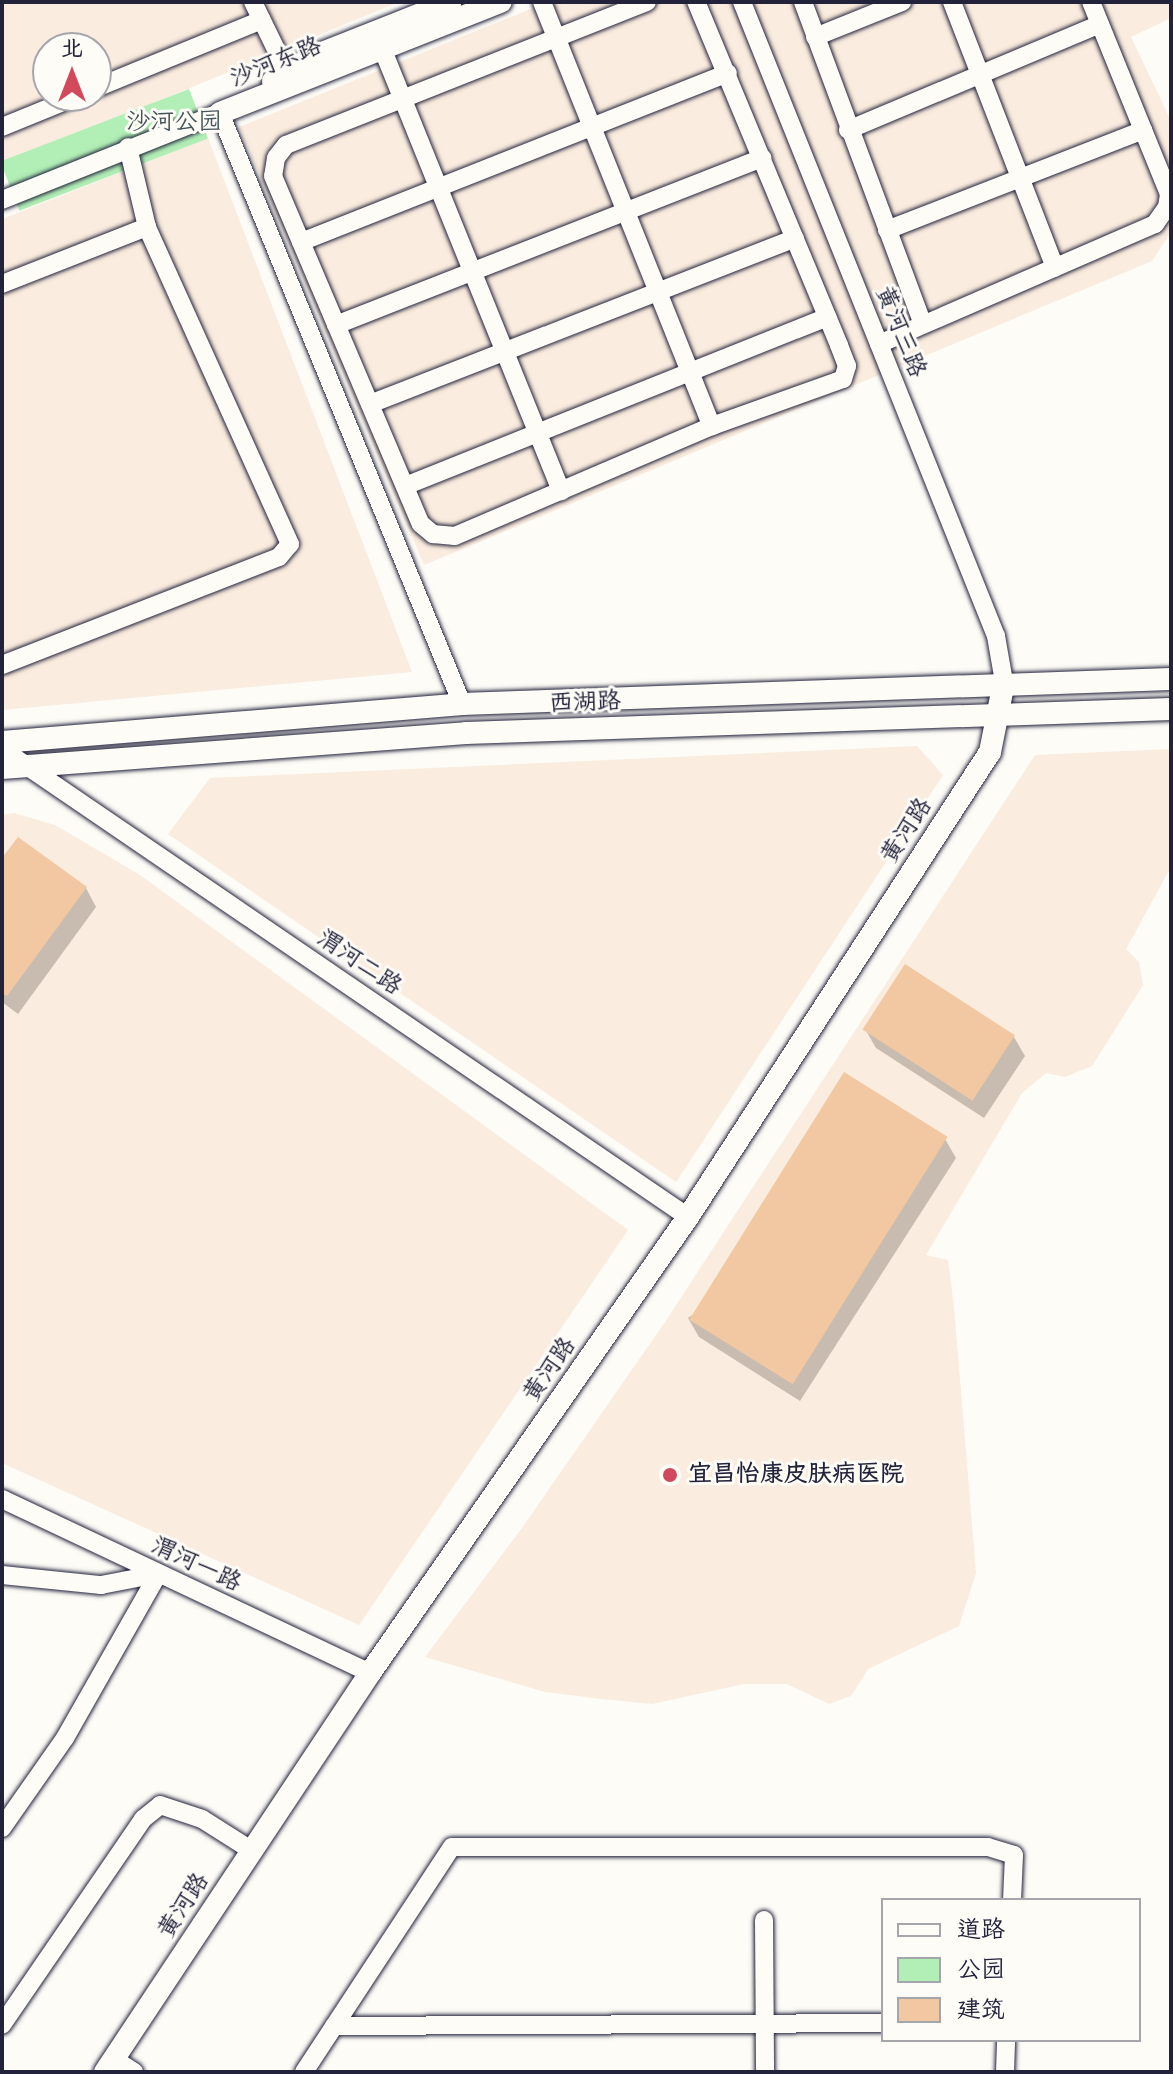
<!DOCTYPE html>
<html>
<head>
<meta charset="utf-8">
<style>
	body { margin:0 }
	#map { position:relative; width:1173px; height:2074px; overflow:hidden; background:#fdfcf7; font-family:Kalam,"LXGW WenKai TC",sans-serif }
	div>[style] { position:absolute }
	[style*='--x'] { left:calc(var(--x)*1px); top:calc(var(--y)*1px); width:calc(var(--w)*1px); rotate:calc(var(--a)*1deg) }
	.built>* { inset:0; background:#faecde }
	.green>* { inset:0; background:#b2efb6; transform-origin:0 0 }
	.shadow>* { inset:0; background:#0003 }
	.building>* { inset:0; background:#f2c8a2; transform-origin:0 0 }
	.roads { filter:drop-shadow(0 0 2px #22223b) drop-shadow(0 0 2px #22223b) }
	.minor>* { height:18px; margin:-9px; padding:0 9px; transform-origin:9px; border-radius:9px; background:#fdfcf7 }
	.major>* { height:22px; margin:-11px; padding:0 11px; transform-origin:11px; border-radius:11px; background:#fdfcf7 }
	.dots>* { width:22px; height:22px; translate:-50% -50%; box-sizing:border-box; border:4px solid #fdfcf7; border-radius:50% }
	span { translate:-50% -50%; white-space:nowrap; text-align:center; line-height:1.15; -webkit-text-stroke:6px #fdfcf7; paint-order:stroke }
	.street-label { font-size:24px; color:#22223b }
	.park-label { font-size:24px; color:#46555a }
	.poi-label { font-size:24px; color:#22223b; font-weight:700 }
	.left { translate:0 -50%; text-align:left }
	.frame { position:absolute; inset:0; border:4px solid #22223b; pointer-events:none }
	.legend { position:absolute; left:881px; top:1898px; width:260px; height:144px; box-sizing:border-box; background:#fdfcf7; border:2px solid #a5a5ac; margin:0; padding:10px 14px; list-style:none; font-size:24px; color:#22223b }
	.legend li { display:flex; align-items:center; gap:16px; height:40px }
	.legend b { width:40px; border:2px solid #a5a5ac }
	.north { position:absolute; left:32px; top:32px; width:80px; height:80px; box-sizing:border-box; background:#fdfcf7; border:2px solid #a5a5ac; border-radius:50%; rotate:0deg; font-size:22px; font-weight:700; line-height:32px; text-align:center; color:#22223b }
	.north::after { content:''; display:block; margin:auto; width:28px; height:36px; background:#d1495b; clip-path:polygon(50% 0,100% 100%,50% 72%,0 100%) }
</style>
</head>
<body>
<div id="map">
	<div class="built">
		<div style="clip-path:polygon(evenodd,2px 2px,399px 2px,2px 165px,2px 2px,48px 48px,96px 48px,96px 96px,48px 96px,48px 48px)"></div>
		<div style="clip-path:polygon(548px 2px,1171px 2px,1171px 18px,1131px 37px,1171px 121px,1171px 232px,1152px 261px,424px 565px,239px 127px)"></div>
		<div style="clip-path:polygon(208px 138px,412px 672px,2px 710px,2px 219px)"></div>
		<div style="clip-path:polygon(917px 746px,943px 775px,676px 1182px,168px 834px,210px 778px)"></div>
		<div style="clip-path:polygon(1171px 749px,1171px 867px,1126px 949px,1139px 962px,1143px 985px,1092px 1066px,1065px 1077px,1046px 1073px,1022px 1093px,926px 1255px,948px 1260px,954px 1307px,976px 1573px,959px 1626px,868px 1669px,851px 1696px,829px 1704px,787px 1684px,744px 1684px,652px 1704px,602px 1699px,545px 1692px,425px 1657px,522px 1528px,665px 1322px,1035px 755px)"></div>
		<div style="clip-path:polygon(14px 813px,55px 825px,140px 875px,628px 1230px,359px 1625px,2px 1463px,2px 815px)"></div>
	</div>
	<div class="green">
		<div style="left:189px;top:89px;width:53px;height:202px;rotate:69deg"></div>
	</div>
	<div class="shadow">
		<div style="clip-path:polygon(2px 862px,86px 888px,96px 907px,18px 1014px,2px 1002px)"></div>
		<div style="clip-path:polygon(906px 967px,1014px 1037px,1025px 1056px,984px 1118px,876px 1048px,865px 1029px)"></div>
		<div style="clip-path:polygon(945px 1139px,956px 1158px,800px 1401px,699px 1337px,688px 1318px)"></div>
	</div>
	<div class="building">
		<div style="clip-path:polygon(18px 837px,87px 887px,7px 996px,2px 993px,2px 858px)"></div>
		<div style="left:905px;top:964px;width:131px;height:78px;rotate:33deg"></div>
		<div style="left:844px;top:1072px;width:122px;height:292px;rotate:32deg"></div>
	</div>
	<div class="roads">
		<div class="minor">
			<div style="--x:253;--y:2;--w:78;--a:64.1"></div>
			<div style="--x:542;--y:2;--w:457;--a:68.2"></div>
			<div style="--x:647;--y:2;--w:388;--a:158.4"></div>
			<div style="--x:286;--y:145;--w:16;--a:128"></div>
			<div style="--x:276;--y:158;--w:18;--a:99"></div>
			<div style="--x:273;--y:176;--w:378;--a:67"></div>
			<div style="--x:421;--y:524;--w:16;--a:40"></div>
			<div style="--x:433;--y:534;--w:22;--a:5"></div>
			<div style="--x:455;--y:536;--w:280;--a:-23.2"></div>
			<div style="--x:712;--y:426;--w:139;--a:-19.7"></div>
			<div style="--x:843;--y:379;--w:14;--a:-73"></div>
			<div style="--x:847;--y:366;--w:22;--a:-111"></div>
			<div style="--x:839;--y:345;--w:372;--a:-112.6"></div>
			<div style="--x:742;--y:2;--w:683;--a:68.17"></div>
			<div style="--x:996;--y:636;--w:47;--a:80.1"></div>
			<div style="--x:803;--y:2;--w:344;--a:69.6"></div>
			<div style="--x:952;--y:2;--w:285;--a:68.8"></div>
			<div style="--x:815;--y:37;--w:94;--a:-21.9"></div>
			<div style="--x:378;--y:38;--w:489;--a:68"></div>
			<div style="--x:96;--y:88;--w:179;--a:-22.3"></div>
			<div style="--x:2;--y:127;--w:82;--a:-22.2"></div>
			<div style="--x:848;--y:130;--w:273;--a:-22.8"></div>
			<div style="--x:2;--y:200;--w:235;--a:-21.8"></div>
			<div style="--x:220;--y:113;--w:639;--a:67.73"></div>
			<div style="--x:887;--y:230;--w:275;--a:-21.3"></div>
			<div style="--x:301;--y:242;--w:459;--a:-21.6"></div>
			<div style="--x:2;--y:284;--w:156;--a:-21.5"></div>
			<div style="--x:147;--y:227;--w:82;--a:-103.4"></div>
			<div style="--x:336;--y:325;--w:458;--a:-21.4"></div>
			<div style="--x:879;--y:344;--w:301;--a:-23.5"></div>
			<div style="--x:1155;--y:224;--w:21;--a:-55"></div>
			<div style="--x:1167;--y:207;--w:13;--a:-81"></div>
			<div style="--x:1169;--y:194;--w:207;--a:-112.1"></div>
			<div style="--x:370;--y:404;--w:456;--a:-21.3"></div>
			<div style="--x:405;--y:486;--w:455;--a:-21.8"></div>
			<div style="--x:2;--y:665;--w:297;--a:-21.3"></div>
			<div style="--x:279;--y:557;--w:17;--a:-50"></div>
			<div style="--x:290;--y:544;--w:348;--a:-114.3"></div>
			<div style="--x:2;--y:749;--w:830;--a:34.3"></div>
			<div style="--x:2;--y:1499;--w:407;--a:25.3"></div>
			<div style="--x:2;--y:1575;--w:100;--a:5.8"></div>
			<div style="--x:101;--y:1585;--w:58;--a:-10.9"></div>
			<div style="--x:2;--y:1828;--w:110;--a:-55"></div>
			<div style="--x:65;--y:1738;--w:189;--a:-60.4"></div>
			<div style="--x:764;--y:1920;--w:152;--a:89.6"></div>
			<div style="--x:2;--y:2025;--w:250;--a:-55.6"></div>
			<div style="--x:143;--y:1819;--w:22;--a:-39"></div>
			<div style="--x:160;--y:1805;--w:44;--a:18.4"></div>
			<div style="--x:202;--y:1819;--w:58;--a:32.3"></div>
			<div style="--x:334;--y:2026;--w:549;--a:-0.31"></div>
			<div style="--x:114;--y:2059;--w:24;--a:33"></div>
			<div style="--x:304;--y:2072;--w:269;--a:-56.7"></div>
			<div style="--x:452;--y:1847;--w:536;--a:0"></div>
			<div style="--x:988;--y:1847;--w:27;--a:17"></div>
			<div style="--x:1014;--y:1855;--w:45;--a:92.5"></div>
			<div style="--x:1005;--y:2072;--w:32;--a:-88"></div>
		</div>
		<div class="major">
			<div style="--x:273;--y:81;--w:46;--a:-31.6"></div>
			<div style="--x:312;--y:57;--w:149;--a:-21.6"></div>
			<div style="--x:220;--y:113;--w:302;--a:-21.6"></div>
			<div style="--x:2;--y:742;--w:462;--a:-4.7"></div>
			<div style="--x:462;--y:704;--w:709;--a:-2.02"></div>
			<div style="--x:2;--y:768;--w:465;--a:-4.3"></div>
			<div style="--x:466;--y:733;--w:705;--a:-1.95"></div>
			<div style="--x:105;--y:2072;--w:479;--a:-56.4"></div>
			<div style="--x:370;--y:1673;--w:556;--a:-55.11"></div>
			<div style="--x:688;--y:1217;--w:554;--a:-57"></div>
			<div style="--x:990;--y:752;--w:71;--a:-78.7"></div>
		</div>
	</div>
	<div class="dots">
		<div style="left:670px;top:1475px;background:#d1495b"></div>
	</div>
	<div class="street-label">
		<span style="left:276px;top:63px;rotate:-22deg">沙河东路</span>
		<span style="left:900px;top:332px;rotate:68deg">黄河三路</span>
		<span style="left:585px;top:703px;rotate:-2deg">西湖路</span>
		<span style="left:907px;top:831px;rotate:-57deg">黄河路</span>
		<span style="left:359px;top:963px;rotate:34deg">渭河二路</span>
		<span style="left:550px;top:1370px;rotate:-55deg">黄河路</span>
		<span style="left:196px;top:1565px;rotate:25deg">渭河一路</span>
		<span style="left:184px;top:1906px;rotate:-57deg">黄河路</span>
	</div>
	<div class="park-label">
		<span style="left:174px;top:123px">沙河公园</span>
	</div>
	<div class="poi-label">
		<span class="left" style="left:688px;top:1475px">宜昌怡康皮肤病医院</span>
	</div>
	<div class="frame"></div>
	<ul class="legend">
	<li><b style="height:10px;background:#fdfcf7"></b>道路</li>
	<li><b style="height:22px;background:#b2efb6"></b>公园</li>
	<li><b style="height:22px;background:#f2c8a2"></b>建筑</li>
	</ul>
	<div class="north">北</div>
</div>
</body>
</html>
